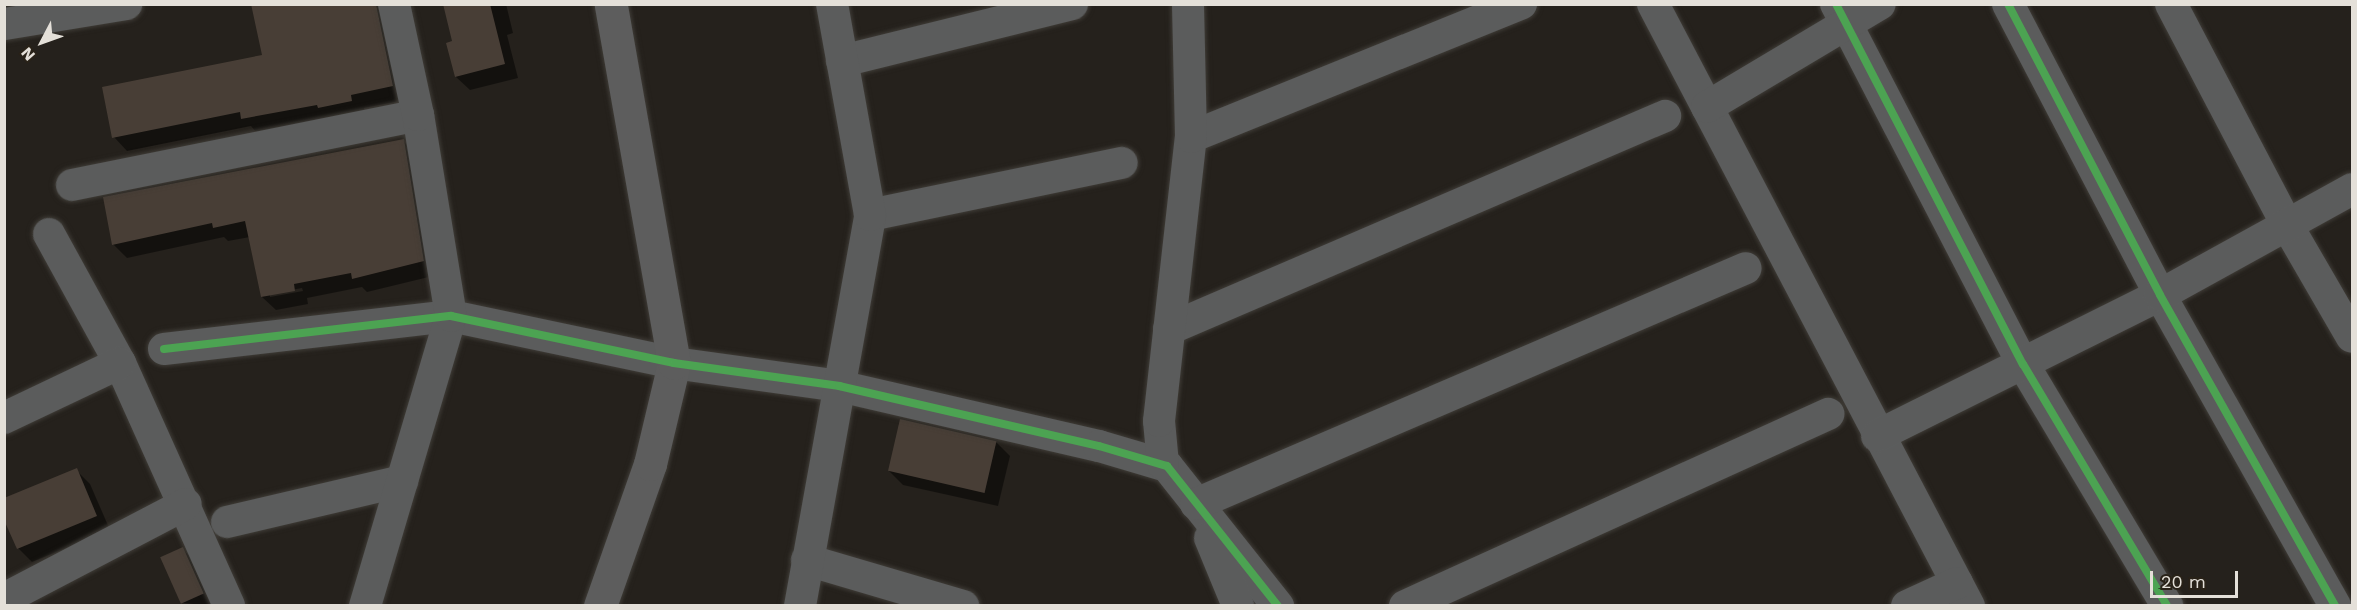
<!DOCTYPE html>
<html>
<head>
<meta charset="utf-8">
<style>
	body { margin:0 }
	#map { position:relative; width:2357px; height:610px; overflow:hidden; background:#25211c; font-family:"Work Sans",sans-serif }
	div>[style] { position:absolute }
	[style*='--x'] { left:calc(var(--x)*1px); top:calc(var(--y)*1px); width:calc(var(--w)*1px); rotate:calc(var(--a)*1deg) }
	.shadow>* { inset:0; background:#0007 }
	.building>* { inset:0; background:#483e36; transform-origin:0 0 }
	.roads { filter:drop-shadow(0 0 2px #3f3c37) drop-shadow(0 0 2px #3f3c37) }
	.minor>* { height:32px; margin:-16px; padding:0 16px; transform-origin:16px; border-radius:16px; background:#5b5c5c }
	.secondary>* { height:33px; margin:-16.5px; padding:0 16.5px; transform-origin:16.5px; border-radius:16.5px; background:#5d5d5d }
	.cycleway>* { height:8px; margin:-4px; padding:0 4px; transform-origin:4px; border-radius:4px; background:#4ca352 }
	span { translate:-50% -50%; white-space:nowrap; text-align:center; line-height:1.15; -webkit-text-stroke:4.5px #292218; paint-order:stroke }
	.frame { position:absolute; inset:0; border:6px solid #e4e0d9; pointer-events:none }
	.north { position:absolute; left:12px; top:12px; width:60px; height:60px; -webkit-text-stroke:4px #292218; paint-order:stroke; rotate:229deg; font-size:16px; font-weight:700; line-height:24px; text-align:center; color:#e4e0d9 }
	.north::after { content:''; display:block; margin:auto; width:21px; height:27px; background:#e4e0d9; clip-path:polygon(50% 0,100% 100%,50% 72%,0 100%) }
	.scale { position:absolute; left:2150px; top:571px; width:88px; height:27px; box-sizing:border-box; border:3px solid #e4e0d9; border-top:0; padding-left:8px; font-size:18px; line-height:21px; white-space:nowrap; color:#e4e0d9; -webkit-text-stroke:4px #292218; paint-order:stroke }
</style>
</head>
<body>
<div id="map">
	<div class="shadow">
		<div style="clip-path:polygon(253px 4px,393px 4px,406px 100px,364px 108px,365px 115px,256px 132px,251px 126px,127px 151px,114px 137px,264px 56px)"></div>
		<div style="clip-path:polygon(445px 4px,506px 4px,513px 33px,507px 35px,518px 78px,470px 90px,456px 77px,454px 42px)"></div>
		<div style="clip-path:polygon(evenodd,403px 141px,417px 154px,437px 275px,367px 292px,362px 287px,307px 298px,308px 304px,276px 310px,262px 297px,250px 237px,228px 241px,224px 237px,127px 258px,113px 244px,403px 141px,302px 288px,303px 291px,270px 297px,270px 294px,302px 288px)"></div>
		<div style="clip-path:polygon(996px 442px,1010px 456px,998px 506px,903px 485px,889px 471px)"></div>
		<div style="clip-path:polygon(76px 470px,90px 484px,110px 530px,32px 562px,18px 548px)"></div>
		<div style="clip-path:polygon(182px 549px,196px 562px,215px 606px,182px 603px)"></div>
	</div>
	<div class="building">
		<div style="clip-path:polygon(251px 4px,376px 4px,393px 86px,351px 95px,352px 101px,318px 108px,317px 105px,241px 119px,240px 112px,112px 138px,102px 87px,262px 55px)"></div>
		<div style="clip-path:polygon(443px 4px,490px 4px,505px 64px,455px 77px,446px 43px,452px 41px)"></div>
		<div style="clip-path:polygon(404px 139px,424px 261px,352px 279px,351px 273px,294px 284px,295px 291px,261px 297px,245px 221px,213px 228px,212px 223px,112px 245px,103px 197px)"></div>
		<div style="left:900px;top:419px;width:99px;height:53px;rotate:13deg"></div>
		<div style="clip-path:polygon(77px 468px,97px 516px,17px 549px,4px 520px,4px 498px)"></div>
		<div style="left:183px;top:547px;width:51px;height:25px;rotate:66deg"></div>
	</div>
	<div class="roads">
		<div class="minor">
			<div style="--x:1653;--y:4;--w:680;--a:62.3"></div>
			<div style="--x:1836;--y:4;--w:406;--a:62.6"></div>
			<div style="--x:2023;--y:364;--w:282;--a:59.2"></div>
			<div style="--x:2008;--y:4;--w:328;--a:62.4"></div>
			<div style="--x:2160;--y:295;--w:357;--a:60.6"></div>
			<div style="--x:2171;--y:4;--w:250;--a:62.3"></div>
			<div style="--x:2287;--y:225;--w:129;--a:59.9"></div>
			<div style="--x:4;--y:24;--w:124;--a:-9.3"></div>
			<div style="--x:842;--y:61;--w:237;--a:-13.9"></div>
			<div style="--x:1707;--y:107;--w:201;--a:-30.8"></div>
			<div style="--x:1191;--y:137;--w:356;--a:-22"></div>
			<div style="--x:72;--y:185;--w:353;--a:-11.4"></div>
			<div style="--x:870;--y:215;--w:257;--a:-11.7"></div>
			<div style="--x:49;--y:234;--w:147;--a:61.2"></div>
			<div style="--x:120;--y:363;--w:266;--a:65.8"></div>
			<div style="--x:1169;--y:329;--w:540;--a:-23.24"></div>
			<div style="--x:164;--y:349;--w:289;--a:-6.6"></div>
			<div style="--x:451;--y:316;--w:228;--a:11.9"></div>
			<div style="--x:674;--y:363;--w:167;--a:7.9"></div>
			<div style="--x:839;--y:386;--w:267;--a:13"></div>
			<div style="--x:1099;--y:446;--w:71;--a:16.4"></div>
			<div style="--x:1167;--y:466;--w:179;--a:51.6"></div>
			<div style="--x:4;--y:418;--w:128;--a:-25.4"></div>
			<div style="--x:1877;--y:436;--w:316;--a:-26.5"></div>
			<div style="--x:2160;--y:295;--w:219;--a:-28.9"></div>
			<div style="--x:1163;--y:464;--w:43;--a:-95.3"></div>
			<div style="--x:1159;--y:421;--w:286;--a:-83.6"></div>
			<div style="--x:1191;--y:137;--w:133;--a:-91.3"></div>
			<div style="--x:1196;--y:504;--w:598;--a:-23.22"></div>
			<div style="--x:227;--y:522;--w:180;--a:-13.2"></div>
			<div style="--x:1210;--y:538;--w:74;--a:67.6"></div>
			<div style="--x:807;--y:560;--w:163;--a:16.4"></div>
			<div style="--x:4;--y:599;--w:205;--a:-27.6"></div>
			<div style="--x:365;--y:606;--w:302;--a:-73.5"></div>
			<div style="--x:451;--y:316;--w:204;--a:-99.3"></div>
			<div style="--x:418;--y:115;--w:114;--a:-102.2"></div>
			<div style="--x:800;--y:606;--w:397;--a:-79.8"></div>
			<div style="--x:870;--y:215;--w:214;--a:-100.2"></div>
			<div style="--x:1405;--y:606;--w:465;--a:-24.4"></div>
			<div style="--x:1907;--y:606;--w:55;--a:-24.7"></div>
		</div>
		<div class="secondary">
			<div style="--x:600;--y:606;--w:151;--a:-70.6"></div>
			<div style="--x:650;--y:464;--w:104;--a:-76.6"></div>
			<div style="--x:674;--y:363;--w:364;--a:-100"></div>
		</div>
	</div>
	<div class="cycleway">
		<div style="--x:1836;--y:4;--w:406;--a:62.6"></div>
		<div style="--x:2023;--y:364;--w:282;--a:59.2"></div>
		<div style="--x:2008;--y:4;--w:328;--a:62.4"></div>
		<div style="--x:2160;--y:295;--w:357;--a:60.6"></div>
		<div style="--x:164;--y:349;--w:289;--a:-6.6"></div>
		<div style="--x:451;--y:316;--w:228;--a:11.9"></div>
		<div style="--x:674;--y:363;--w:167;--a:7.9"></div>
		<div style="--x:839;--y:386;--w:267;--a:13"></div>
		<div style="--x:1099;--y:446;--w:71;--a:16.4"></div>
		<div style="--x:1167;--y:466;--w:179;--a:51.6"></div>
	</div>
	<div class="frame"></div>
	<div class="north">N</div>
	<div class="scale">20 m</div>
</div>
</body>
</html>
